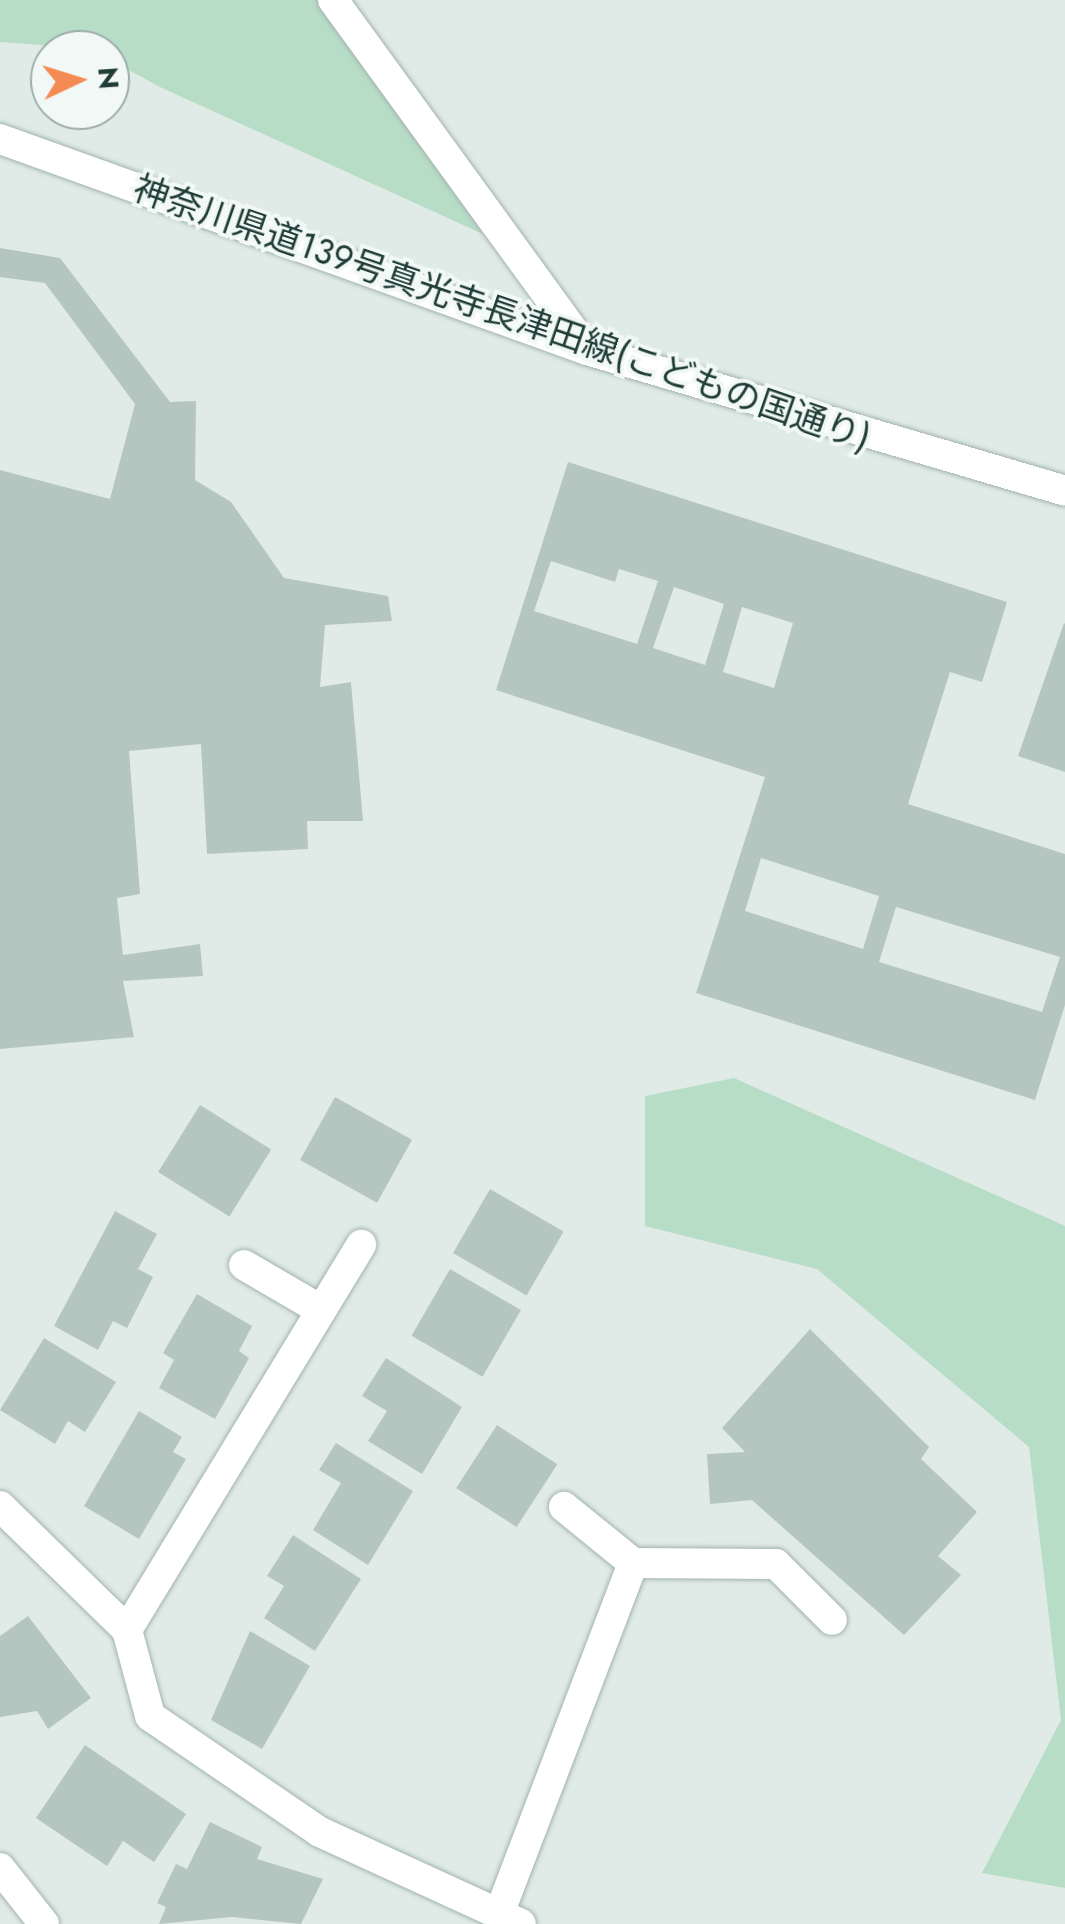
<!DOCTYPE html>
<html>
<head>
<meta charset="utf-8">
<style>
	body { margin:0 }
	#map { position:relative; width:1065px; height:1924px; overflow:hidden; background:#e0ebe7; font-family:Jost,"Noto Sans JP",sans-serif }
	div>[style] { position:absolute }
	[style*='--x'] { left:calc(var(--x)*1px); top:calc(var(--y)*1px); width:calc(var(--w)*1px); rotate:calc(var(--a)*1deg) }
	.green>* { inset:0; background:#b8ddc6 }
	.building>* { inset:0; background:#b5c6c1; transform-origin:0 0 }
	.roads { filter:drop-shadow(0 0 2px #a3b3af) drop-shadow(0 0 2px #a3b3af) }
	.lane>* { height:30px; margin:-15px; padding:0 15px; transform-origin:15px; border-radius:15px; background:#fff }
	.street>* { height:30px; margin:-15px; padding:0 15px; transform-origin:15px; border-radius:15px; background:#fff }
	.secondary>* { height:30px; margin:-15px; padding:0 15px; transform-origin:15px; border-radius:15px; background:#fff }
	span { translate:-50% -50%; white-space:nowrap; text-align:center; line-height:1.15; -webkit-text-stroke:8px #f1f8f5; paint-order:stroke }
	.street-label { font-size:35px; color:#203c37 }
	.north { position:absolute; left:30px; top:30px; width:100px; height:100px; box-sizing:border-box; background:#f1f8f5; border:2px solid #9dada9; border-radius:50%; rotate:86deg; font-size:28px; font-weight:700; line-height:40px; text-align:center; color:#203c37 }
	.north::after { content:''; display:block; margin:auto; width:35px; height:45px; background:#f48b55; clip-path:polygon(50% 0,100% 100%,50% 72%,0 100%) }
</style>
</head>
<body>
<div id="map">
	<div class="green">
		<div style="clip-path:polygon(0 0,323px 0,483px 234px,160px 87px,110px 60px,110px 50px,0 42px)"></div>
		<div style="clip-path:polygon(734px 1078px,1065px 1226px,1065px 1888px,982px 1873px,1061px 1720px,1029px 1447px,817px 1269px,645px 1226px,645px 1096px)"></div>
	</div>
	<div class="building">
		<div style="clip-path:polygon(0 248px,60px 258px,170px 402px,196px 401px,195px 480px,231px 502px,284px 578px,388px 596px,392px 621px,325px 625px,320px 687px,351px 682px,363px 821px,307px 821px,308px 849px,207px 854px,201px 744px,129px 751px,140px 894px,117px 898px,123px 955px,200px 944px,203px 976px,123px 981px,134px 1037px,0 1049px,0 470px,110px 499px,135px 404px,45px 283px,0 277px)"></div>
		<div style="clip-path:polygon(evenodd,568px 462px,1007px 602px,982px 682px,950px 672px,908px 804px,1065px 854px,1065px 1005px,1035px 1100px,696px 993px,765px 777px,496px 690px,568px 462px,551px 561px,615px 582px,619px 569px,658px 581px,637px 644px,534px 611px,551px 561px,568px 462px,674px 587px,724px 604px,705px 665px,653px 648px,674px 587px,568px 462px,742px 607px,793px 623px,774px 688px,723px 672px,742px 607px,568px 462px,761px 858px,879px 896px,863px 949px,745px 911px,761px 858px,568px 462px,896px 907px,1060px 957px,1042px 1012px,879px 962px,896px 907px)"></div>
		<div style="clip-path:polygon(1064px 623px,1065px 624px,1065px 772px,1018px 756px)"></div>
		<div style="left:335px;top:1097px;width:88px;height:72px;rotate:29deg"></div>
		<div style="left:200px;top:1105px;width:84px;height:79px;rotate:32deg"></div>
		<div style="left:490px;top:1189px;width:85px;height:74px;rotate:30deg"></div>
		<div style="clip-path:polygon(115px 1211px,157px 1234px,138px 1269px,153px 1277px,127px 1328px,113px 1321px,98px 1350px,54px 1326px)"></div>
		<div style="left:450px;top:1269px;width:82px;height:77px;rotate:30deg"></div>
		<div style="clip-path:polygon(197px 1294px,252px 1326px,239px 1351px,249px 1358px,215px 1419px,159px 1388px,174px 1360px,163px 1353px)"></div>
		<div style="clip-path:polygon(810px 1329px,929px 1447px,921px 1459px,977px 1512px,938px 1556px,961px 1575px,904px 1635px,752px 1500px,710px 1504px,707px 1454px,745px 1452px,722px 1428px)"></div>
		<div style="clip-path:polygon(44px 1338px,116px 1382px,85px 1432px,68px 1421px,55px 1444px,0 1410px)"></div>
		<div style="clip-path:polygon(386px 1358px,462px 1407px,422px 1474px,368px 1441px,387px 1411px,362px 1396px)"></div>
		<div style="clip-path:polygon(139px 1411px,182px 1437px,173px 1452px,186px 1459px,139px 1539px,84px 1506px)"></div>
		<div style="left:497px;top:1425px;width:72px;height:75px;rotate:33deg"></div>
		<div style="clip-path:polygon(336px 1443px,413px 1491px,368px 1565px,313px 1530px,341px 1483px,319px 1470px)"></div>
		<div style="clip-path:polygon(293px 1535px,361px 1579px,315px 1651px,264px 1618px,284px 1586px,267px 1576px)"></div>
		<div style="clip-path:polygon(28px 1616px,91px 1698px,48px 1729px,37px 1711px,0 1717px,0 1636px)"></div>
		<div style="clip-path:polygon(250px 1631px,310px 1666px,262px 1749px,211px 1720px)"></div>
		<div style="clip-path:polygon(85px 1745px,186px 1814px,154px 1862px,123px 1841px,107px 1866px,36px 1818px)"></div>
		<div style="clip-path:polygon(210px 1822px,262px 1847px,257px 1859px,323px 1879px,301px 1924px,232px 1917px,159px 1924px,166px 1907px,157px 1903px,176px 1864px,187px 1869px)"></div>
	</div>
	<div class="roads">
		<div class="lane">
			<div style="--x:333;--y:0;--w:432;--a:54"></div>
			<div style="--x:244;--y:1265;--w:89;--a:30.3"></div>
			<div style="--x:0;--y:1506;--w:177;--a:44.3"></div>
			<div style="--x:127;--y:1630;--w:89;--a:75"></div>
			<div style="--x:150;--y:1716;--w:206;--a:34.3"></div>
			<div style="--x:320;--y:1832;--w:221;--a:24.6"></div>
			<div style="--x:633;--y:1563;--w:143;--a:0.4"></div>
			<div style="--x:776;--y:1564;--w:79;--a:45"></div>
			<div style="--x:127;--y:1630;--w:451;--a:-58.7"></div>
			<div style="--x:499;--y:1914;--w:376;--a:-69.1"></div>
			<div style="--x:633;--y:1563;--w:89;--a:-140.9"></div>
		</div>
		<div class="street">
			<div style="--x:0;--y:1868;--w:71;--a:51.8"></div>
		</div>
		<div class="secondary">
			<div style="--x:0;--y:139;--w:624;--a:19.77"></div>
			<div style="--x:587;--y:350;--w:498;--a:16.4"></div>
		</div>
	</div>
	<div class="street-label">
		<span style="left:502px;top:313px;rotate:19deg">神奈川県道139号真光寺長津田線(こどもの国通り)</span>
	</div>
	<div class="north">N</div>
</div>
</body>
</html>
